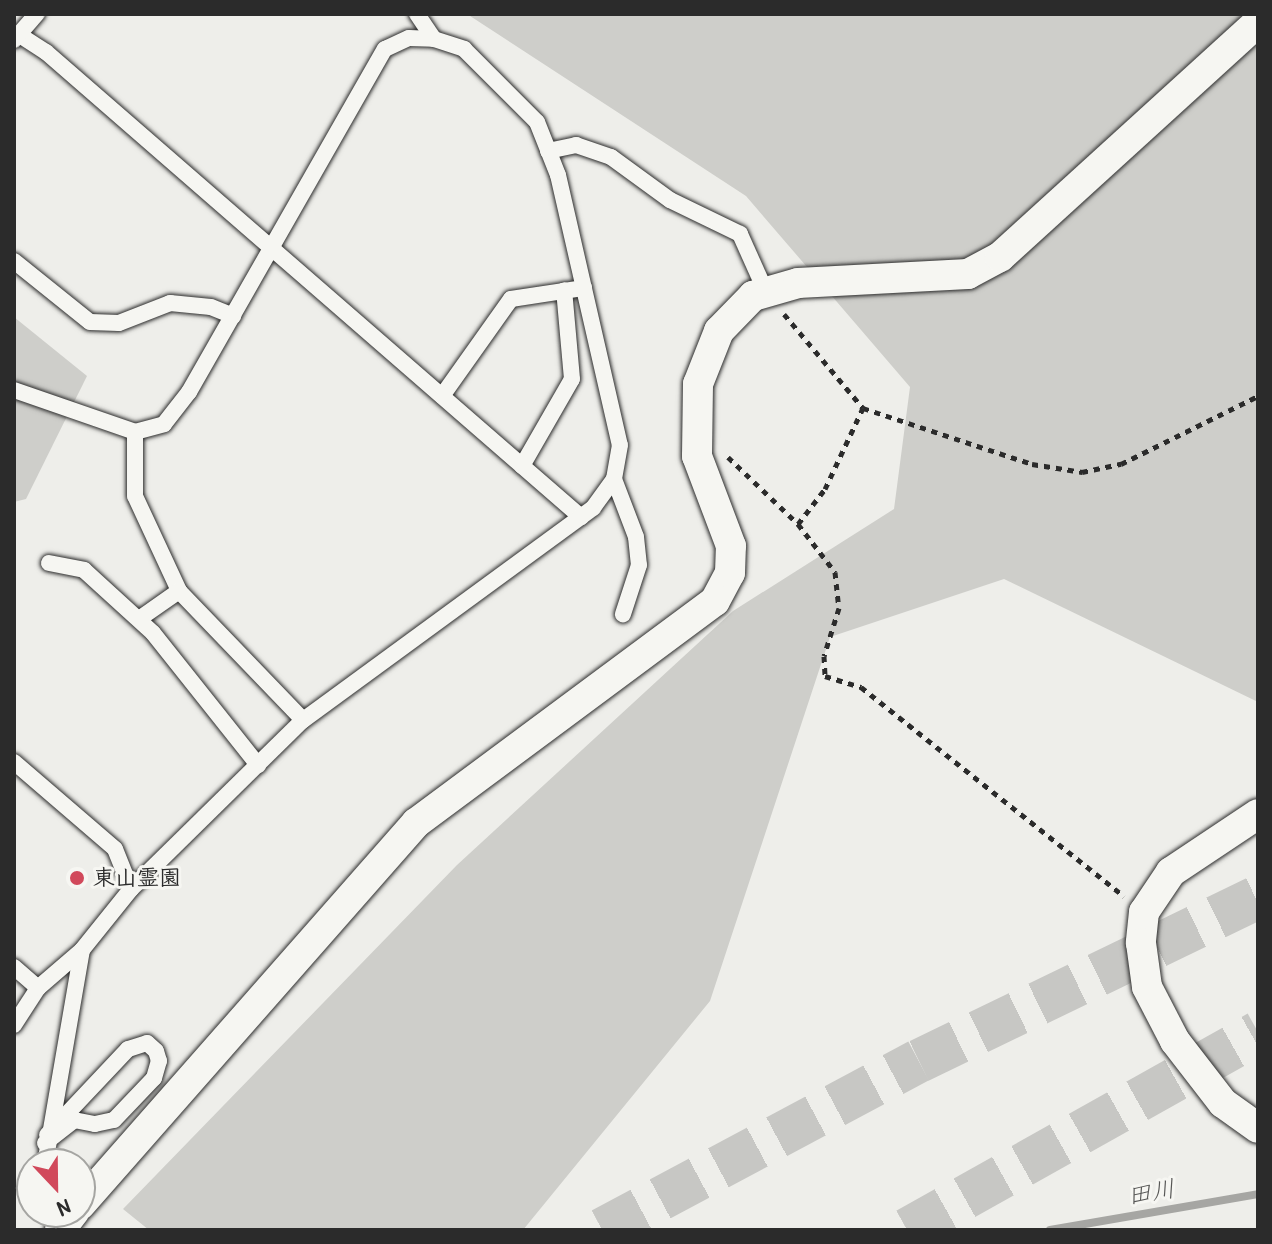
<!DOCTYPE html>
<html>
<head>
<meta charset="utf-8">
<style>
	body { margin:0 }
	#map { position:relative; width:1272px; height:1244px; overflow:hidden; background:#eeeeea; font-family:"Patrick Hand","Klee One",sans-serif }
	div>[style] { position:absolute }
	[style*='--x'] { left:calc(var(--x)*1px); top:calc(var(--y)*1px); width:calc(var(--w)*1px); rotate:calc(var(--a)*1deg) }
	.green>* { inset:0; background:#cececa }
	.stream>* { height:8px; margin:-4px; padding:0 4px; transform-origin:4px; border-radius:4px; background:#a6a6a3 }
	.highway-tunnel>* { height:44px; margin-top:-22px; transform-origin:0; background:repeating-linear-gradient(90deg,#c7c7c4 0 44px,transparent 0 66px) }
	.path>* { height:5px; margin-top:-2.5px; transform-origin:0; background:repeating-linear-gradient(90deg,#2b2b2b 0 6px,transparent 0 12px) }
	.roads { filter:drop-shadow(0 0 2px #2b2b2b) drop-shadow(0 0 2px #2b2b2b) }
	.lane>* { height:16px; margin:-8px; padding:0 8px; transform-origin:8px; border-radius:8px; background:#f6f6f2 }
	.street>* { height:30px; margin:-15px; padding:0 15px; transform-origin:15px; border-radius:15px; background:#f6f6f2 }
	.dots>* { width:22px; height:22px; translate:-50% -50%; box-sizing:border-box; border:4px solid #f6f6f2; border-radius:50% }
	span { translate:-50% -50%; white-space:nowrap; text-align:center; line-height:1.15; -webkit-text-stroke:6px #f6f6f2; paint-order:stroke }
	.poi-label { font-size:22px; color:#2b2b2b; font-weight:700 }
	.left { translate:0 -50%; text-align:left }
	.water-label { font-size:24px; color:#565655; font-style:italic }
	.frame { position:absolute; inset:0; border:16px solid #2b2b2b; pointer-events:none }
	.north { position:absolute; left:16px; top:1148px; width:80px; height:80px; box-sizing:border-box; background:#f6f6f2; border:2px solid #a5a5a2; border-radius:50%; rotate:158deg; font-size:22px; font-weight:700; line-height:32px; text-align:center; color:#2b2b2b }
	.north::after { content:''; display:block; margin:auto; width:28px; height:36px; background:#d1495b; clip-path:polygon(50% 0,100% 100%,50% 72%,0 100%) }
</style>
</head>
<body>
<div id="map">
	<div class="green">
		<div style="clip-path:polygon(467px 14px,1258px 14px,1258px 702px,1004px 579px,830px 637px,710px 1001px,523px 1230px,149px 1230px,123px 1209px,457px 865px,733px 611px,894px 509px,910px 387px,746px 196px)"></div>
		<div style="clip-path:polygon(14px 317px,87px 376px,26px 499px,14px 502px)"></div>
	</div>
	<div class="stream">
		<div style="--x:1050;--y:1230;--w:211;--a:-9.8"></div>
	</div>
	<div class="highway-tunnel">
		<div style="--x:602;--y:1230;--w:359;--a:-28.1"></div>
		<div style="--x:919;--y:1061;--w:377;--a:-25.8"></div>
		<div style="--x:907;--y:1230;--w:403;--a:-29.3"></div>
	</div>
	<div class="path">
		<div style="--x:784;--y:314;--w:123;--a:50"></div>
		<div style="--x:728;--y:457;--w:97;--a:43.7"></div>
		<div style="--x:798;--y:524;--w:61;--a:52.4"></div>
		<div style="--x:835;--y:572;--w:36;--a:84"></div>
		<div style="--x:839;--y:608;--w:50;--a:107.4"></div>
		<div style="--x:824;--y:656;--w:20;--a:87"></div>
		<div style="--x:825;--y:676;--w:38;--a:17"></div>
		<div style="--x:861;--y:687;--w:336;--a:38.5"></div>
		<div style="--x:798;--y:524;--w:44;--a:-52.4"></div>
		<div style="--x:825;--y:489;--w:89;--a:-64.9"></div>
		<div style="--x:863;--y:408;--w:178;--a:18.3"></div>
		<div style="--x:1032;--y:464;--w:51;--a:9.1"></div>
		<div style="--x:1082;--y:472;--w:40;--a:-12"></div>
		<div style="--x:1121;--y:464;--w:153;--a:-26.4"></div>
	</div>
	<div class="roads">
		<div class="lane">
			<div style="--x:417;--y:14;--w:30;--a:56"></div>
			<div style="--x:18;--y:34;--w:33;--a:33"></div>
			<div style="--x:46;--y:52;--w:709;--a:41"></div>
			<div style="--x:14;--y:40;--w:35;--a:-49"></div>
			<div style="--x:548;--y:151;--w:29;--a:-12"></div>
			<div style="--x:576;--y:145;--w:37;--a:19"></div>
			<div style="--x:611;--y:157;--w:73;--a:36.1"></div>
			<div style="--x:670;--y:200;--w:78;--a:25.9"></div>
			<div style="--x:740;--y:234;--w:64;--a:65.9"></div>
			<div style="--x:14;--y:261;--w:97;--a:38.8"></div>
			<div style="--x:90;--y:322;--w:29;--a:2"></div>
			<div style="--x:119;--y:323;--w:55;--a:-21.4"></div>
			<div style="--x:170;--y:303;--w:41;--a:5.6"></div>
			<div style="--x:211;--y:307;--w:24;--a:22"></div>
			<div style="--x:14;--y:390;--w:128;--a:19.1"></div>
			<div style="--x:135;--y:432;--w:30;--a:-15"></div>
			<div style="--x:164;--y:424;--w:41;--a:-52"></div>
			<div style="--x:189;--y:392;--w:395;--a:-60.3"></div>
			<div style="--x:385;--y:49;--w:26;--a:-25"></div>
			<div style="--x:409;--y:38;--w:25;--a:2"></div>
			<div style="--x:434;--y:39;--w:32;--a:18"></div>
			<div style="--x:464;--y:49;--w:103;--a:45"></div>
			<div style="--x:537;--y:122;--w:57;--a:68.4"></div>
			<div style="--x:558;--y:175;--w:277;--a:77.1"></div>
			<div style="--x:620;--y:445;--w:35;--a:100"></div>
			<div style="--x:614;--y:479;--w:36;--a:126"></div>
			<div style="--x:593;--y:508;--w:359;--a:143.8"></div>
			<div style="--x:303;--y:720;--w:241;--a:135.5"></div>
			<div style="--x:131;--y:889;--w:78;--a:128.8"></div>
			<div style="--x:82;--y:950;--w:58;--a:139.2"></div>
			<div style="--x:38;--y:988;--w:44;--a:123"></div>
			<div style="--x:442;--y:396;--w:119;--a:-54.6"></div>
			<div style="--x:511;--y:299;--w:74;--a:-8.6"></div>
			<div style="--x:135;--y:432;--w:64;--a:90"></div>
			<div style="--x:135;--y:496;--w:105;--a:65.1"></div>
			<div style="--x:179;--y:591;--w:179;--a:46.1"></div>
			<div style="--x:522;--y:466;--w:100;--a:-60.1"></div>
			<div style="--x:572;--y:379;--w:89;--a:-95.1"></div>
			<div style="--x:614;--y:479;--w:62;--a:69.2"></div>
			<div style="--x:636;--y:537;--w:28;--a:84"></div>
			<div style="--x:639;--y:565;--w:52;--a:108.1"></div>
			<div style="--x:49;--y:563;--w:36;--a:11"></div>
			<div style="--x:84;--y:570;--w:93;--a:42.4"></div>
			<div style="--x:153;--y:633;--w:169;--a:51.5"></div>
			<div style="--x:139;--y:619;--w:49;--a:-35"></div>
			<div style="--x:14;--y:762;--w:133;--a:40.7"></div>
			<div style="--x:115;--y:849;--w:43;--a:68.2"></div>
			<div style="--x:14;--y:967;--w:32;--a:41"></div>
			<div style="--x:45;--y:1143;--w:37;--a:-38"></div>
			<div style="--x:74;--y:1120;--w:21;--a:11"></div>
			<div style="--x:95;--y:1124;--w:19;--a:-12"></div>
			<div style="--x:114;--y:1120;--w:58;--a:-46.4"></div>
			<div style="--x:154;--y:1078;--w:18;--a:-74"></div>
			<div style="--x:159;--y:1061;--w:10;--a:-107"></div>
			<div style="--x:156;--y:1051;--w:12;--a:-138"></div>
			<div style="--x:147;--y:1043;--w:20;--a:162"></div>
			<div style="--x:128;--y:1049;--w:118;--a:133.3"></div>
			<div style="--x:45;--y:1164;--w:217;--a:-80.2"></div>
		</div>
		<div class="street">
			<div style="--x:1258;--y:814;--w:105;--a:146.3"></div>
			<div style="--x:1171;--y:872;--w:48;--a:124"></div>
			<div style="--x:1144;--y:912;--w:31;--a:96"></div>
			<div style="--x:1141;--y:943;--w:44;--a:82.2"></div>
			<div style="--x:1147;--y:987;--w:61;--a:62.6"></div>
			<div style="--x:1175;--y:1041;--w:78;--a:52.3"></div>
			<div style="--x:1223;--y:1103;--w:43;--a:35.5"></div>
			<div style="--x:80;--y:1205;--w:509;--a:-48.67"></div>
			<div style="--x:416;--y:823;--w:372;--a:-36.6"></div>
			<div style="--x:715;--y:601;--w:32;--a:-62"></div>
			<div style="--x:730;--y:573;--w:27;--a:-88"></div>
			<div style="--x:731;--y:546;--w:96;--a:-110.7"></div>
			<div style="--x:697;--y:456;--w:72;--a:-89.2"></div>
			<div style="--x:698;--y:384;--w:57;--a:-68.4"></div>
			<div style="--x:719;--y:331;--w:49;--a:-45.8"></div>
			<div style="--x:753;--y:296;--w:47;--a:-16.1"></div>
			<div style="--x:798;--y:283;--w:170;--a:-3"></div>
			<div style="--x:968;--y:274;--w:36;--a:-28"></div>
			<div style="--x:1000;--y:257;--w:349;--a:-42.3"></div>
			<div style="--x:60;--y:1230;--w:23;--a:-52"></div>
		</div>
	</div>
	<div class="dots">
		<div style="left:77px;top:878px;background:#d1495b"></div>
	</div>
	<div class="poi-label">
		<span class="left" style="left:93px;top:878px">東山霊園</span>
	</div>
	<div class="water-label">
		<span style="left:1151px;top:1192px;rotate:-10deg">田川</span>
	</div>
	<div class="frame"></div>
	<div class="north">N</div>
</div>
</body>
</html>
